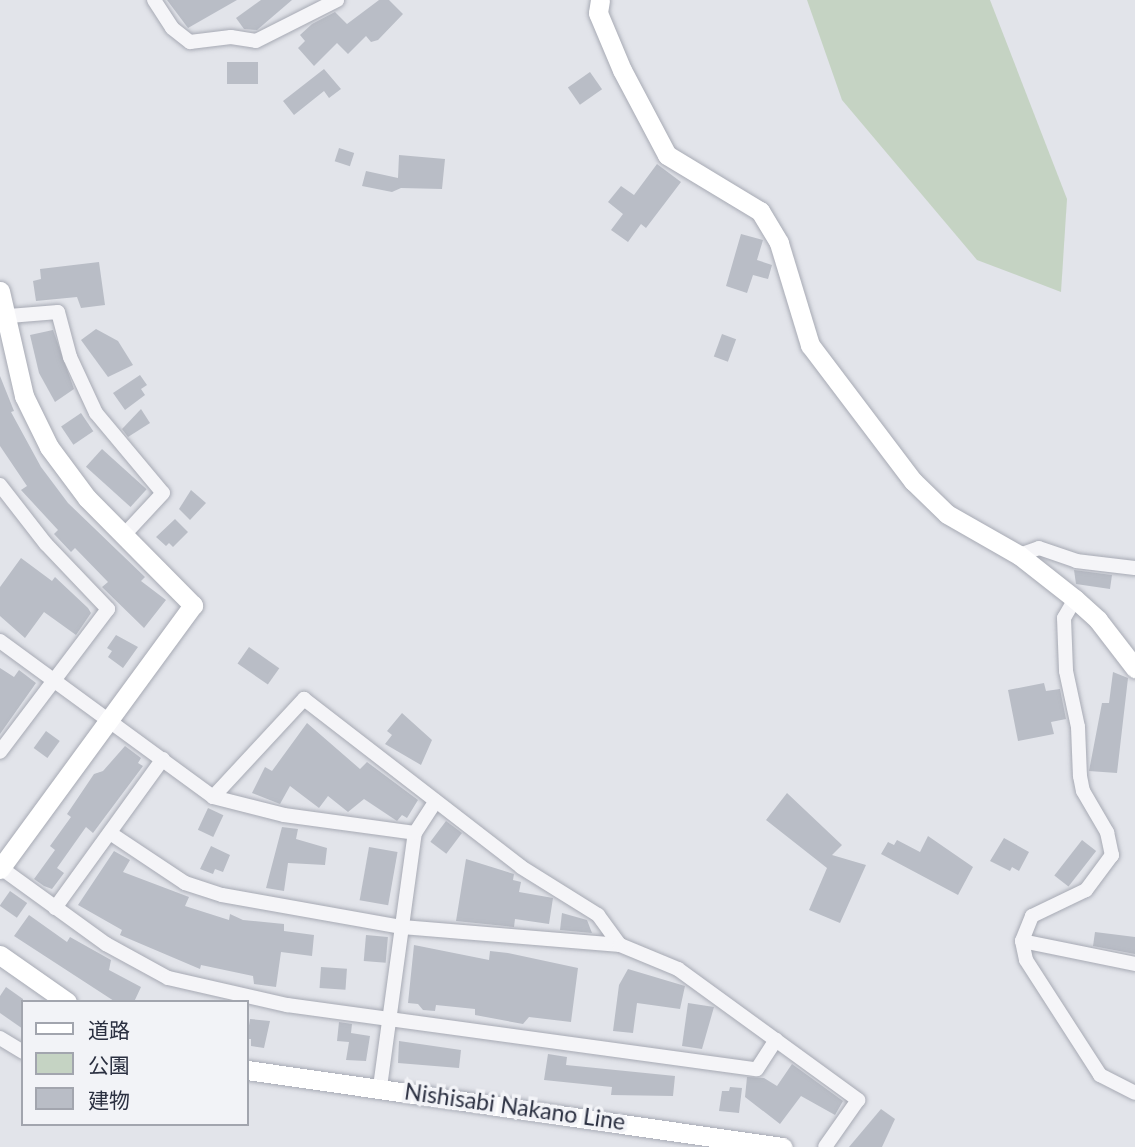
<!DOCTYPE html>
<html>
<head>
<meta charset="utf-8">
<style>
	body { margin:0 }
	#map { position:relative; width:1135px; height:1147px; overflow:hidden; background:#e2e4ea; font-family:Lato,"Noto Sans JP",sans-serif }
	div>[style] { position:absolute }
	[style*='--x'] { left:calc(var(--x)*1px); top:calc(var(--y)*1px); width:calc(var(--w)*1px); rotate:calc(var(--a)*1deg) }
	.green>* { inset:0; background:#c5d3c3 }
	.building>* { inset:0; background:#b9bdc6; transform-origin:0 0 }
	.roads { filter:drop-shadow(0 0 2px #a7aab4) drop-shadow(0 0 2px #a7aab4) }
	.street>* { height:14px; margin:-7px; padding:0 7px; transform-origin:7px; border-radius:7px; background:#f5f5f8 }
	.secondary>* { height:19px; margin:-9.5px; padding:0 9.5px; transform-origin:9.5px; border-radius:9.5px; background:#fff }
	span { translate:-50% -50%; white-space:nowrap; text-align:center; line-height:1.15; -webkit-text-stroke:7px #f2f3f7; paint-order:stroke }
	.street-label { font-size:23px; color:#2b3041 }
	.legend { position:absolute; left:21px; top:1000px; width:228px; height:126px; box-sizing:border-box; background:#f2f3f7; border:2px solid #a2a5ae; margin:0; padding:9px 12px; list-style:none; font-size:21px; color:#2b3041 }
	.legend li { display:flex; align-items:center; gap:14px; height:35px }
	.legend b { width:35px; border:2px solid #a2a5ae }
</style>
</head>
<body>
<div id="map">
	<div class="green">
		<div style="clip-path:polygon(807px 0,990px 0,1067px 199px,1061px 292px,977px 260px,842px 100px)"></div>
	</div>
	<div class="building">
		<div style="clip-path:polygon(167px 0,237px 0,188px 28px)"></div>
		<div style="clip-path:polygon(261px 0,292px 0,257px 30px,244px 29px,236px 18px)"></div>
		<div style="clip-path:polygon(379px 0,389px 0,403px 14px,378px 40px,371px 42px,366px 36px,348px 54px,337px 43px,314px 66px,298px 48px,305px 41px,300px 35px,312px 24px,335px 12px,347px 24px)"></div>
		<div style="left:258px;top:62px;width:22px;height:31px;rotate:90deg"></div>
		<div style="clip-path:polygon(324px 69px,341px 89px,329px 98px,324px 91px,294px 115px,283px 101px)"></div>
		<div style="left:590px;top:72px;width:21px;height:27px;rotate:55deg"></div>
		<div style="left:339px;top:148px;width:16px;height:14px;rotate:18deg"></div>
		<div style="clip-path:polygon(399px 155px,445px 159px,442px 189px,401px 188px,392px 192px,362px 186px,366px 171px,398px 178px)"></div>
		<div style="clip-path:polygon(657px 164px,681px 182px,646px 228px,641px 224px,628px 242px,611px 230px,623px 214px,608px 202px,621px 186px,634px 195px)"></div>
		<div style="clip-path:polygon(741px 234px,763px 240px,757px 260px,772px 265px,768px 279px,753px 275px,747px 293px,726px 286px)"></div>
		<div style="clip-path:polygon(99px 262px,105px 305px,81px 308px,77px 297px,36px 301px,33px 281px,41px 279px,40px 269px)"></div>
		<div style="clip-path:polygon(96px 329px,118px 341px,133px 365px,108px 377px,81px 340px)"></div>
		<div style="clip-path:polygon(53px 330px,74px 389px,55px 402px,39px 373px,30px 335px)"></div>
		<div style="left:722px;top:334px;width:15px;height:24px;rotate:20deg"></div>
		<div style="clip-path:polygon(140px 375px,147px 385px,141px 389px,145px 395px,125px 410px,113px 393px)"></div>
		<div style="clip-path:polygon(0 376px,14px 411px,11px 412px,41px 467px,68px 503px,145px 577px,141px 581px,166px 600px,144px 628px,102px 587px,108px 582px,75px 548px,71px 552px,54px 534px,58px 530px,21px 490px,27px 486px,0 446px)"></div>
		<div style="clip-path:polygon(141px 409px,150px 423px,128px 437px,122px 429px)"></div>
		<div style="left:81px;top:413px;width:22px;height:24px;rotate:56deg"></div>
		<div style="left:102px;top:449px;width:60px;height:24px;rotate:42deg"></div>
		<div style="clip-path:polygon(191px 490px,206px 503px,190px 520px,179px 509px)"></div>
		<div style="clip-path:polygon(175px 519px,188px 532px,173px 547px,169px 543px,166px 546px,156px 537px)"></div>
		<div style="clip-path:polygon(21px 558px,52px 581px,55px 577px,88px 608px,91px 613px,76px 635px,44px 612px,25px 638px,0 616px,0 587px)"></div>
		<div style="clip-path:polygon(1074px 570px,1112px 575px,1110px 589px,1076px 584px)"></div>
		<div style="clip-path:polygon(116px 635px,138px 647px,123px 668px,108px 657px,112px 651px,107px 648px)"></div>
		<div style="left:249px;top:647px;width:37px;height:20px;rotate:35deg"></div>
		<div style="clip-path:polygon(0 668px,14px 677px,19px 670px,36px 683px,0 734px)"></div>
		<div style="clip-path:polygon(1113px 672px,1128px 678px,1117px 773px,1089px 771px,1102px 703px,1109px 703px)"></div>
		<div style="clip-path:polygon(1044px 683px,1046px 691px,1060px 689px,1066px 719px,1051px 722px,1054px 734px,1018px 741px,1008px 690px)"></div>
		<div style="clip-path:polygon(402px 713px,432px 740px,421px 765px,385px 744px,392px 735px,387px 731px)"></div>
		<div style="clip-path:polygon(307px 723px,360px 769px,367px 762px,418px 800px,407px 818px,402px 815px,397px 821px,364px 799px,348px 812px,328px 796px,319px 808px,290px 786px,280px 804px,252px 793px,265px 767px,272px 771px)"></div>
		<div style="left:46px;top:731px;width:17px;height:21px;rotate:36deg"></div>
		<div style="clip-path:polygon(125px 746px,141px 758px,138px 763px,143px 766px,93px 833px,86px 827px,57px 868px,64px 873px,52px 889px,44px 886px,34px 879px,55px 850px,50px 846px,71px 817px,67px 814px,94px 774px,103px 771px)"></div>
		<div style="clip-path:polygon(787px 793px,842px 845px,832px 855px,866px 865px,840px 923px,809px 910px,827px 868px,766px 820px)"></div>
		<div style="left:208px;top:808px;width:17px;height:24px;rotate:25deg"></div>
		<div style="left:446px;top:821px;width:20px;height:26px;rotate:37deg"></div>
		<div style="clip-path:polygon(282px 827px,298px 829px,296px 839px,327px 848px,325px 865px,288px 863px,284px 891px,266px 888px)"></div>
		<div style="clip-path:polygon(928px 836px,973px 867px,958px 895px,881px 854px,888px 842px,894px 845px,897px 840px,920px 852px)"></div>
		<div style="clip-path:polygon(1004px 838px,1029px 852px,1019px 871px,1012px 867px,1010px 871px,990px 861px)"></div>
		<div style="left:1082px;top:840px;width:18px;height:45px;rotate:38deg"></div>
		<div style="clip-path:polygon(211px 846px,230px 855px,223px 872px,215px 869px,213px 874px,200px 869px)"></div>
		<div style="left:369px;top:847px;width:29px;height:54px;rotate:10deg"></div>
		<div style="clip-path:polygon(114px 851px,130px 860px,123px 872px,189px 897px,185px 906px,229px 920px,230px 914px,243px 920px,284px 924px,284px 931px,314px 935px,312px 956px,281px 952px,276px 987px,254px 984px,253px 976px,201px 965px,200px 969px,120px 935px,122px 930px,78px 905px)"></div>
		<div style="clip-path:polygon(466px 859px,514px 874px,513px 880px,521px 882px,519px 892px,553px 898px,549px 924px,515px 919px,514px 927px,456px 921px)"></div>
		<div style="left:10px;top:891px;width:21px;height:18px;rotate:35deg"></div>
		<div style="clip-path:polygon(562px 913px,587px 920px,592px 933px,560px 930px)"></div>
		<div style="clip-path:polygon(29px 915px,67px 942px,70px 937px,111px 960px,109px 970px,141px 987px,134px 1002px,114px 1001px,14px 936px)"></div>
		<div style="clip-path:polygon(1095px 932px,1135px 937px,1135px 954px,1093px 946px)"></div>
		<div style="left:366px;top:935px;width:22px;height:26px;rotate:5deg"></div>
		<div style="clip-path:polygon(414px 945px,489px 960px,490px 951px,508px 953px,578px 968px,571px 1022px,529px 1017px,523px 1024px,475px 1015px,475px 1009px,436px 1005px,435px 1011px,423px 1010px,418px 1004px,408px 1003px)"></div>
		<div style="left:321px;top:967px;width:26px;height:21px;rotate:4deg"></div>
		<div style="clip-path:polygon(628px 969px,685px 986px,680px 1009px,637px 1003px,633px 1033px,613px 1031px,619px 985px)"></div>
		<div style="clip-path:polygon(6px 987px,23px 999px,23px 1029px,0 1013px,0 996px)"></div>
		<div style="clip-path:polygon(688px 1003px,714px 1007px,702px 1049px,682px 1046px)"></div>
		<div style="clip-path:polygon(250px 1019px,270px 1021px,264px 1048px,251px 1046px,251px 1039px,247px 1039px)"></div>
		<div style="clip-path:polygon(339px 1022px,352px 1024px,351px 1033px,370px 1036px,366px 1061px,346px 1060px,349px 1042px,337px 1041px)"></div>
		<div style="clip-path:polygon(399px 1041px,461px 1050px,459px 1068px,398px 1063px)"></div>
		<div style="clip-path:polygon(548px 1054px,567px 1057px,566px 1065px,675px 1076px,673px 1096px,611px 1095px,612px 1087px,544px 1080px)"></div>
		<div style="clip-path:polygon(792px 1064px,843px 1101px,835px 1115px,801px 1096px,780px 1124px,745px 1097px,747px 1077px,764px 1078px,777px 1086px)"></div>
		<div style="clip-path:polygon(730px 1087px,742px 1088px,739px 1113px,719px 1111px,722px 1091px,729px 1091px)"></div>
		<div style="clip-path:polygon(881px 1109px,895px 1119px,882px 1147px,849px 1147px)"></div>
	</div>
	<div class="roads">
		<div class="street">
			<div style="--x:154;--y:0;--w:33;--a:57"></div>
			<div style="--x:172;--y:28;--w:23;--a:38"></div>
			<div style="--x:190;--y:42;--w:41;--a:-7"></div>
			<div style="--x:231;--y:37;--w:25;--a:9"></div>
			<div style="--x:256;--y:41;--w:91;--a:-26.8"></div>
			<div style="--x:9;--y:316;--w:49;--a:-4.7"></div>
			<div style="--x:58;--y:312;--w:47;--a:75.1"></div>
			<div style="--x:70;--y:357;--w:62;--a:65.1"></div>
			<div style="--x:96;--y:413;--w:104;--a:50.1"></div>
			<div style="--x:163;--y:493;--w:57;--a:132.9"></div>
			<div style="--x:0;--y:485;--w:75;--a:52.1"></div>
			<div style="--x:46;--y:544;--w:90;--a:46.4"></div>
			<div style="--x:108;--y:609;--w:179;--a:127.1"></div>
			<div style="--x:1019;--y:555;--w:21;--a:-19"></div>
			<div style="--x:1039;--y:548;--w:39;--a:19"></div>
			<div style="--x:1076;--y:561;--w:59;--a:6.8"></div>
			<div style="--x:1075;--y:599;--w:22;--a:120"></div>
			<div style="--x:1064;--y:618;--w:53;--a:87.8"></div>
			<div style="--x:1066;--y:671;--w:57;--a:77.9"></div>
			<div style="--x:1078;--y:727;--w:49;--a:87.7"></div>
			<div style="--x:1080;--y:776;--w:15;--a:79"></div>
			<div style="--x:1083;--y:791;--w:48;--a:59.7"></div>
			<div style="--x:1107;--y:832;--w:24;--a:78"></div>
			<div style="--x:1112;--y:855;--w:44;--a:126.6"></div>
			<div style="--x:1086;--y:890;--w:60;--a:154.3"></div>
			<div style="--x:1032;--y:916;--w:27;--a:112"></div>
			<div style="--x:1022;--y:941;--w:19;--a:78"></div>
			<div style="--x:1026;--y:960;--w:137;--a:57.2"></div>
			<div style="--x:1100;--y:1075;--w:39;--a:27"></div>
			<div style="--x:0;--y:641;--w:264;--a:36.2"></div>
			<div style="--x:213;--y:797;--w:73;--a:14.2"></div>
			<div style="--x:284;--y:815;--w:132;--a:7.8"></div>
			<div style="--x:213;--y:797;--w:134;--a:-47.1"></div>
			<div style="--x:304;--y:699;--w:274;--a:37.7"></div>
			<div style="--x:521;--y:867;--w:91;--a:31.9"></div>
			<div style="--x:598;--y:915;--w:37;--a:54"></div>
			<div style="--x:110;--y:833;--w:90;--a:33.7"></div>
			<div style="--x:185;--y:883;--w:39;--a:18"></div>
			<div style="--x:222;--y:895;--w:183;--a:10.1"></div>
			<div style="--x:402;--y:927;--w:219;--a:4.7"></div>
			<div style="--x:620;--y:945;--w:63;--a:22.5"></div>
			<div style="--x:678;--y:969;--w:223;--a:36"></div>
			<div style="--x:858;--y:1100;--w:57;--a:125.1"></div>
			<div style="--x:1;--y:868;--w:130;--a:35.9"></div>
			<div style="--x:106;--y:944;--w:71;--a:28.7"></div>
			<div style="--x:168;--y:978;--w:122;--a:12.8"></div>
			<div style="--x:287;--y:1005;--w:474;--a:7.8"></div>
			<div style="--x:757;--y:1069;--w:35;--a:-57"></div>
			<div style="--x:55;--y:908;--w:184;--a:-54.1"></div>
			<div style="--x:1022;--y:941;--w:115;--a:11.5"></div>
			<div style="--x:0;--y:1038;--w:27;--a:31"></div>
			<div style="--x:380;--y:1087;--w:256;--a:-82.2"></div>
			<div style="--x:415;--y:833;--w:38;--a:-57"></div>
		</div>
		<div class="secondary">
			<div style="--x:600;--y:0;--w:13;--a:99"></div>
			<div style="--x:598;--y:13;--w:62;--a:67.2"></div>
			<div style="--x:622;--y:70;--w:96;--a:62.1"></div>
			<div style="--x:667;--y:155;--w:109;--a:31.1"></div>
			<div style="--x:760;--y:211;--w:37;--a:59"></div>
			<div style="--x:779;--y:243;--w:107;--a:73.1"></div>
			<div style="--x:810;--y:345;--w:171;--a:52.9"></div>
			<div style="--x:913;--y:481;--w:47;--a:44.1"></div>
			<div style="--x:947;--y:514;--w:83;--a:29.7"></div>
			<div style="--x:1019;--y:555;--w:71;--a:38.2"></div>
			<div style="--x:1075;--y:599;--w:31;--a:42"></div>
			<div style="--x:1098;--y:620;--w:61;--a:52.4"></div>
			<div style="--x:0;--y:291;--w:108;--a:77.1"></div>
			<div style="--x:24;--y:396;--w:57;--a:63.9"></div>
			<div style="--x:49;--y:447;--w:64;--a:53.3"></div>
			<div style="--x:87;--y:498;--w:151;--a:45.3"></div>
			<div style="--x:193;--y:605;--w:327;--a:126.2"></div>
			<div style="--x:0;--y:955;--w:82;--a:35"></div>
			<div style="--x:247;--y:1070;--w:541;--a:8.19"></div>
		</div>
	</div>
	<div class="street-label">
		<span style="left:515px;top:1106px;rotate:8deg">Nishisabi Nakano Line</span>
	</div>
	<ul class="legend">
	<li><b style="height:9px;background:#fff"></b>道路</li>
	<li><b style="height:19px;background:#c5d3c3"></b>公園</li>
	<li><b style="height:19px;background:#b9bdc6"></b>建物</li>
	</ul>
</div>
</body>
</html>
